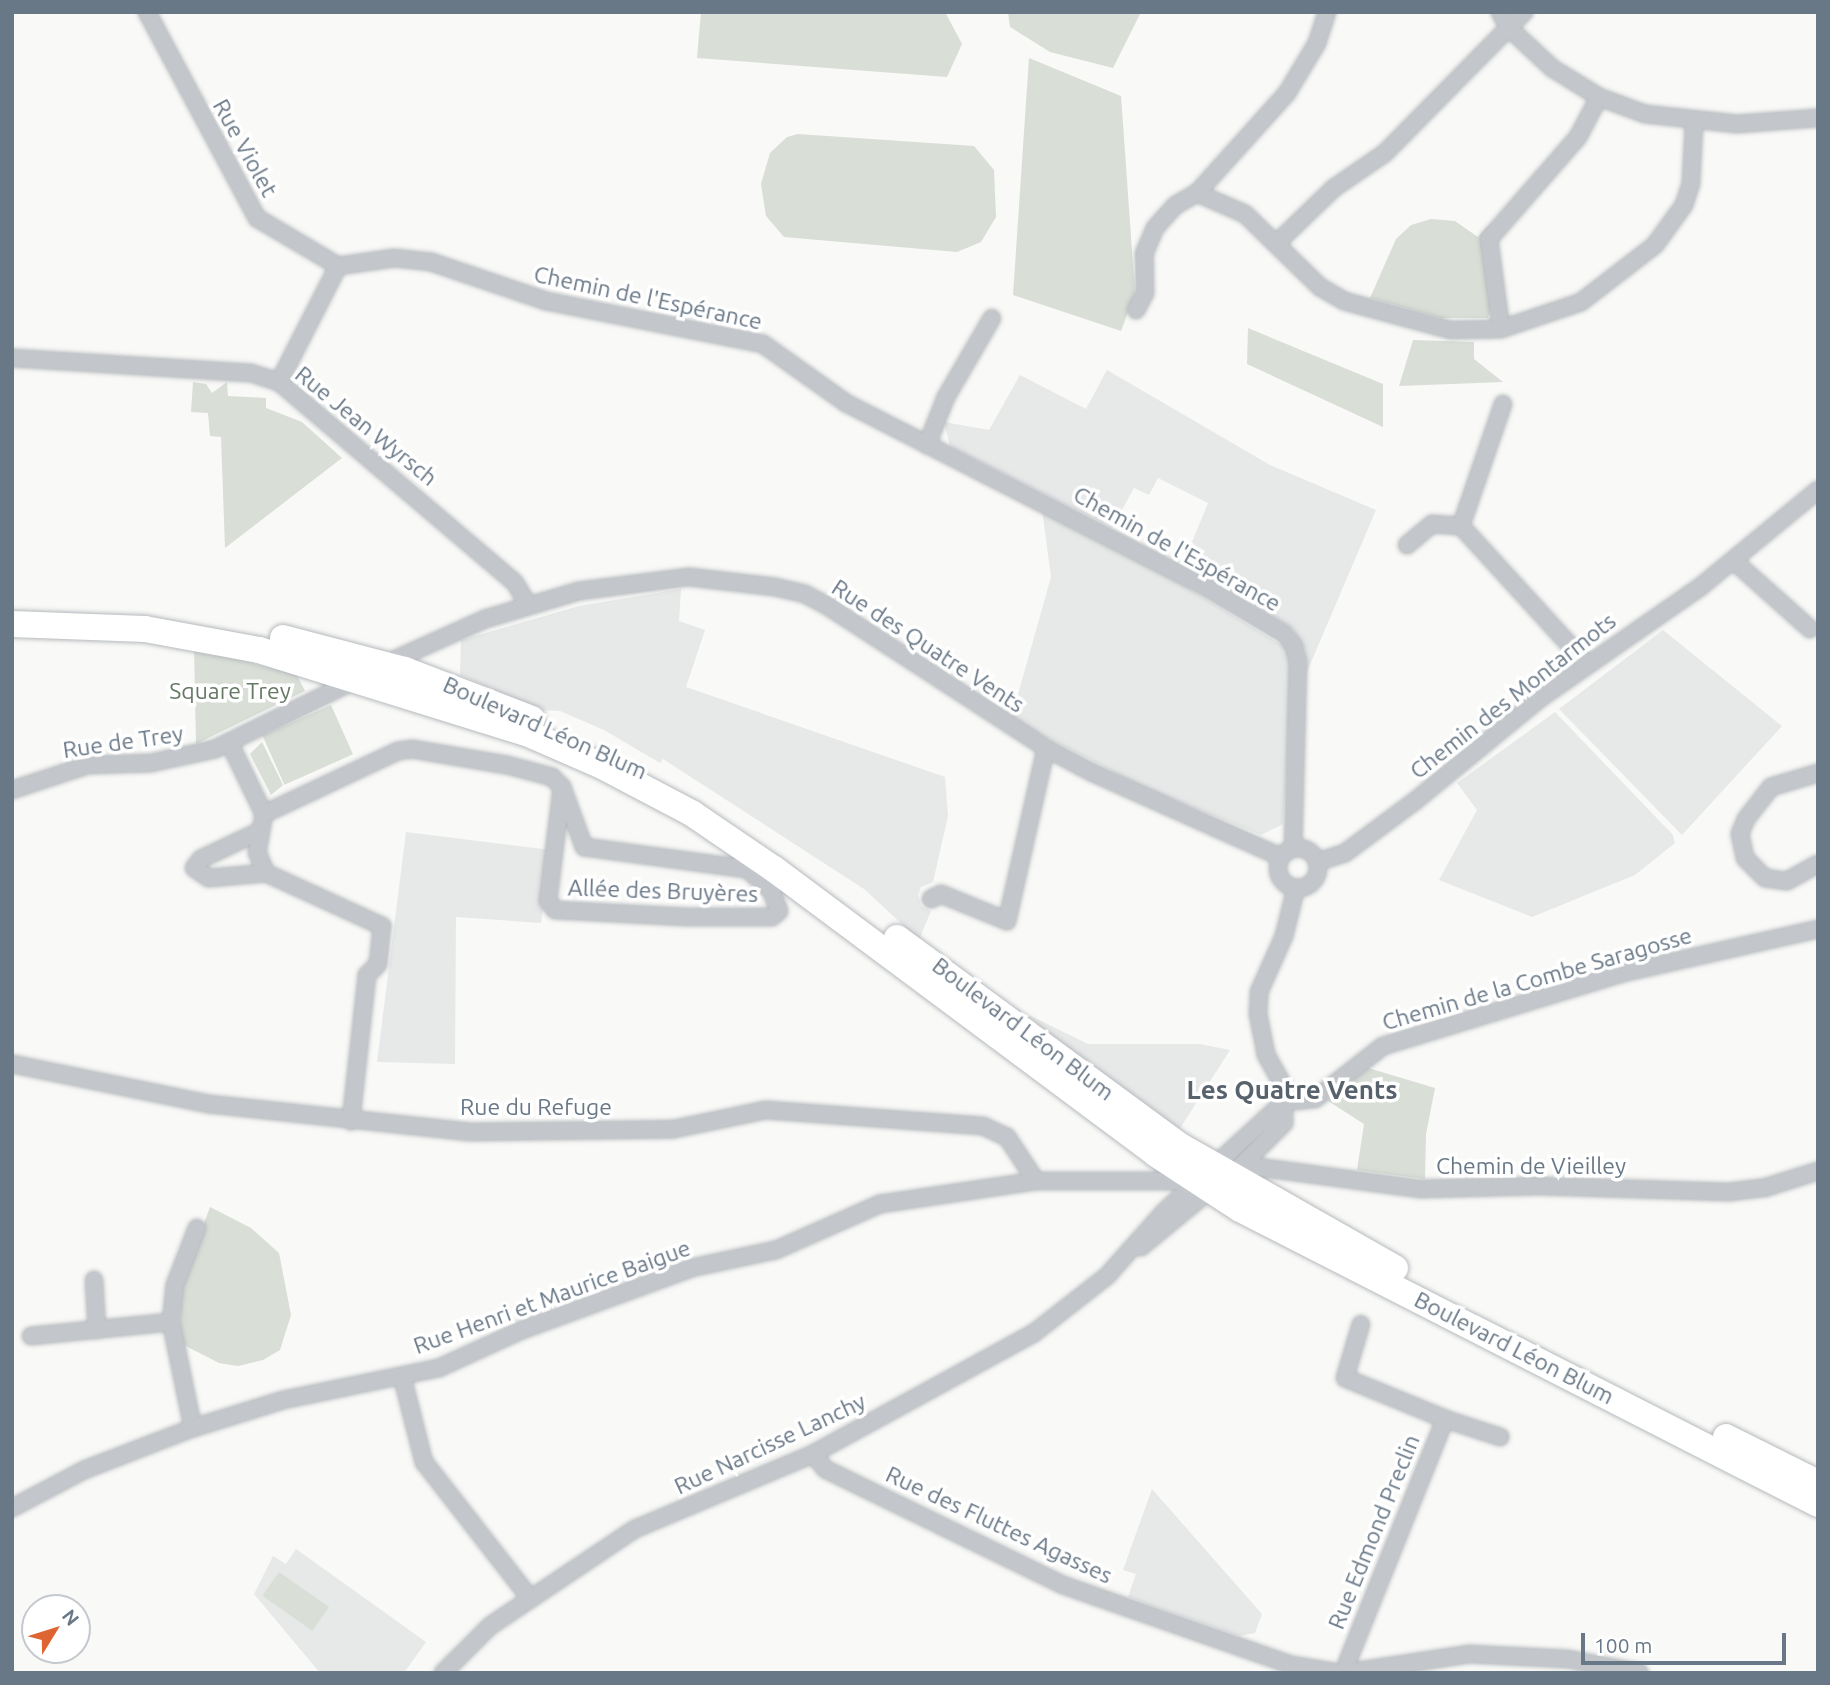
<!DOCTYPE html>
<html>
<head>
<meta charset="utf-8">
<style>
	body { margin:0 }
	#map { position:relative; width:1830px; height:1685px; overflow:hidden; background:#f9f9f7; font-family:Ubuntu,sans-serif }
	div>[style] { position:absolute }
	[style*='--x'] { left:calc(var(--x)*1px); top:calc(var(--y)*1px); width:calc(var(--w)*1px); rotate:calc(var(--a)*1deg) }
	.built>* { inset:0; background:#e7e8e8 }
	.green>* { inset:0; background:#d9ded6; transform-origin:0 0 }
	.roads { filter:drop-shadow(0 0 2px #b6babe) drop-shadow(0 0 2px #b6babe) }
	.street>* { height:16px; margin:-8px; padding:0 8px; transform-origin:8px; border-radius:8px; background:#c3c6ca }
	.street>.ring { margin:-8px; padding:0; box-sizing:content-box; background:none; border:16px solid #c3c6ca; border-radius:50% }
	.primary>* { height:26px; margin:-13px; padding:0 13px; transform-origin:13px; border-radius:13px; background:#fff }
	span { translate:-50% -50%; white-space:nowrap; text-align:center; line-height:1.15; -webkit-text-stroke:7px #fff; paint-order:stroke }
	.street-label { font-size:23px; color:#697887 }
	.park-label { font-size:23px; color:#667964 }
	.quarter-label { font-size:26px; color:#57626c; font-weight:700 }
	.frame { position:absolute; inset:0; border:14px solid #697887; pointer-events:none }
	.north { position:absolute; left:21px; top:1594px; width:70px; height:70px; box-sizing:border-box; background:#fff; border:2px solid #c3c9cf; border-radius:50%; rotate:52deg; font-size:19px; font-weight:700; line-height:28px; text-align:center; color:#697887 }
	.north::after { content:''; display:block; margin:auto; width:24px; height:32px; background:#de6432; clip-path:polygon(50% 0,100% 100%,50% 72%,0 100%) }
	.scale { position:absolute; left:1581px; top:1633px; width:205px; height:32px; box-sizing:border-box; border:4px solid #697887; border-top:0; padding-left:9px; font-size:21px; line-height:24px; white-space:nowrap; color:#697887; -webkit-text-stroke:5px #fff; paint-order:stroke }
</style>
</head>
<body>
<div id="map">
	<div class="built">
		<div style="clip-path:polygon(1107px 370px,1270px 465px,1376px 510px,1306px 674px,1304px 690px,1305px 650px,1293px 628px,1183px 564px,1208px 503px,1158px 478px,1149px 495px,1134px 488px,1112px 528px,950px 446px,944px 422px,989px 430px,1020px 375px,1086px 409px)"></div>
		<div style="clip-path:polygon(1042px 510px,1155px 568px,1288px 649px,1293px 666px,1283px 824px,1261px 835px,1143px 787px,1011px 719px,1051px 577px)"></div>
		<div style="clip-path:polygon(681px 589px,679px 621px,705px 630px,686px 687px,945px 777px,948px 816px,933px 882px,921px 887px,918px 895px,921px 906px,931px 911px,919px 940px,864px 889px,663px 759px,660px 763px,604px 730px,560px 711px,541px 710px,460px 675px,461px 640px,579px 606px)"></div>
		<div style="clip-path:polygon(1663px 630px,1782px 726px,1682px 835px,1559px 709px)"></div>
		<div style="clip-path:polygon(1555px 712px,1673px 835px,1675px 843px,1635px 875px,1532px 917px,1439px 880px,1477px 810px,1457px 783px)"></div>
		<div style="clip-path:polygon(406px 832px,551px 850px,541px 923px,456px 917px,455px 1064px,377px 1062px)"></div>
		<div style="clip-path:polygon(1013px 1007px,1088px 1044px,1200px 1044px,1230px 1050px,1179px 1130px)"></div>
		<div style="clip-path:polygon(1152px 1489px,1262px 1614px,1255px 1633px,1239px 1636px,1128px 1597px,1136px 1574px,1123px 1570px)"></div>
		<div style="clip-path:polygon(296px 1549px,426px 1642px,404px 1673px,320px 1673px,254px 1594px,273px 1556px,286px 1564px)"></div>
	</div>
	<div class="green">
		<div style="clip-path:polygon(701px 12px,945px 12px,962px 44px,947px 77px,697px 58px)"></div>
		<div style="clip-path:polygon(1008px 12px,1141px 12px,1113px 68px,1050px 52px,1010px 27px)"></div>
		<div style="clip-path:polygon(1029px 58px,1121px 96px,1135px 293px,1121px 331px,1013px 295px)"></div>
		<div style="clip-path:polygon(798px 134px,974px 146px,994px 170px,996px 217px,981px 242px,957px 252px,784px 237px,766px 216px,761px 184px,770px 153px,787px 137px)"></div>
		<div style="clip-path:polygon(1431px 219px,1455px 221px,1478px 237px,1491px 223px,1482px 246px,1491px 310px,1488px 318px,1442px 318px,1370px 298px,1396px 239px,1411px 225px)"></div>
		<div style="clip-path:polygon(1248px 328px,1383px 384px,1383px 427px,1247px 364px)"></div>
		<div style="clip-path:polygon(1413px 340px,1474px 342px,1474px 359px,1503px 382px,1399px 386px)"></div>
		<div style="clip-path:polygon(193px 382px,206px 384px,212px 393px,227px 382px,228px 396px,266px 398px,266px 408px,302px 422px,342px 458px,225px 548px,221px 437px,210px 436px,208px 413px,191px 412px)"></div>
		<div style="clip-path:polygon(194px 648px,297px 675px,305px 691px,196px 744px)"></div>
		<div style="left:331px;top:705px;width:54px;height:75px;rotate:66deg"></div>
		<div style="clip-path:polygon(262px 742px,283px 785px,271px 795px,250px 754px)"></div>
		<div style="clip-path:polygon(1365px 1067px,1435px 1088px,1426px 1134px,1425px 1179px,1357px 1170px,1364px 1124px,1328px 1101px)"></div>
		<div style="clip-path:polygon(210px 1207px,251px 1228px,279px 1253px,291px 1315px,280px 1350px,263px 1360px,238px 1366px,219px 1363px,180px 1343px,181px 1285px)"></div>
		<div style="left:279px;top:1572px;width:61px;height:29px;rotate:35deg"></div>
	</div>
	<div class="roads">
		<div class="street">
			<div style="--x:147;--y:12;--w:234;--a:61.9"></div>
			<div style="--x:257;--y:218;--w:94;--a:30.7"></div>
			<div style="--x:1500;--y:12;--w:18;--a:61"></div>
			<div style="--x:1509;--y:28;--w:59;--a:42.9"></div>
			<div style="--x:1552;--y:68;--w:55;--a:31.7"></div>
			<div style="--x:1599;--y:97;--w:49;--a:20.3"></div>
			<div style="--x:1645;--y:114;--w:93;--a:6.2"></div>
			<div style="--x:1737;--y:124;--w:81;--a:-4.2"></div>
			<div style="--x:1197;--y:193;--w:52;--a:23.6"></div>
			<div style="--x:1245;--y:214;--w:105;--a:44.2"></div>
			<div style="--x:1320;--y:287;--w:28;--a:30"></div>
			<div style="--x:1344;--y:301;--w:111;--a:15.2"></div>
			<div style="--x:1451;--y:330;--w:50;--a:-1.1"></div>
			<div style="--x:1501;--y:329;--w:84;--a:-18.6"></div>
			<div style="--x:1581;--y:302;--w:93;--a:-37.6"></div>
			<div style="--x:1655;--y:245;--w:49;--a:-54.1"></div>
			<div style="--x:1684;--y:205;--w:23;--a:-72"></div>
			<div style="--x:1691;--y:183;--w:60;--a:-87.1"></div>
			<div style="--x:1278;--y:242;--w:78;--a:-44"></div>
			<div style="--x:1334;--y:188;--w:62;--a:-34.5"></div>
			<div style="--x:1385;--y:153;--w:198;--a:-45.4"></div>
			<div style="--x:338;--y:266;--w:57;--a:-8.1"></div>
			<div style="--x:394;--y:258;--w:37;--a:6"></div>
			<div style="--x:431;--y:262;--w:121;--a:18.7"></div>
			<div style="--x:546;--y:301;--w:221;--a:11.2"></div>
			<div style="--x:763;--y:344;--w:102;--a:35.4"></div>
			<div style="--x:846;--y:403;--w:402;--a:27.1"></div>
			<div style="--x:1204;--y:586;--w:94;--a:30.7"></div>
			<div style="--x:1285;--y:634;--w:15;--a:53"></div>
			<div style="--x:1294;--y:646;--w:16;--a:76"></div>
			<div style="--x:1298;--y:662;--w:186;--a:91.5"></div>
			<div style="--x:1136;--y:310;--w:19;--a:-62"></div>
			<div style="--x:1145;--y:293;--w:39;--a:-91"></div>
			<div style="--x:1144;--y:254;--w:28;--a:-67"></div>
			<div style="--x:1155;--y:228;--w:31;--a:-48"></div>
			<div style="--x:1176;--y:205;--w:24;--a:-30"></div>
			<div style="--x:1197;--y:193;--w:135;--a:-48"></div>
			<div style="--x:1287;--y:93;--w:58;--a:-59"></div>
			<div style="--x:1317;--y:43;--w:33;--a:-72"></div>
			<div style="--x:1501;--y:329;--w:91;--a:-97.6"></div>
			<div style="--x:1489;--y:239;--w:135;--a:-48.9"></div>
			<div style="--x:1578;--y:137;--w:45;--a:-62.3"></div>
			<div style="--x:12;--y:358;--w:239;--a:3.6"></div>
			<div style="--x:251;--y:373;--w:29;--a:18"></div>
			<div style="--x:279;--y:382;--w:310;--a:40.4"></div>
			<div style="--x:515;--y:583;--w:23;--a:59"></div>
			<div style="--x:279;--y:382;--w:130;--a:-63"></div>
			<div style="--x:927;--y:445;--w:52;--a:-68.4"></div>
			<div style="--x:946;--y:397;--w:91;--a:-59.8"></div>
			<div style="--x:1461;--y:526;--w:129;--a:-71"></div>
			<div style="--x:1407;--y:545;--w:33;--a:-40"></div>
			<div style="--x:1432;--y:524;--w:29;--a:4"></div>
			<div style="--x:1461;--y:526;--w:185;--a:47.6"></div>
			<div style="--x:1734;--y:561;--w:102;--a:41.8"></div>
			<div style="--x:385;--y:664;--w:110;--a:-24.2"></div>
			<div style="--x:485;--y:619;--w:98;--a:-16.6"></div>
			<div style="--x:579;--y:591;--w:111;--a:-7.3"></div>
			<div style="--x:689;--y:577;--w:87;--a:6.6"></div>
			<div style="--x:775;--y:587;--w:31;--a:13"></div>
			<div style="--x:805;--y:594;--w:27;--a:28"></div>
			<div style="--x:829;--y:607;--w:259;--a:33"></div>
			<div style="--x:1046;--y:748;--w:51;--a:28.1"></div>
			<div style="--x:1091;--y:772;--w:208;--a:24.1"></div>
			<div style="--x:229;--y:742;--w:80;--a:64.1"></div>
			<div style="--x:264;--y:814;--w:39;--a:100"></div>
			<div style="--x:257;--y:852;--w:23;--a:67"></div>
			<div style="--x:266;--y:873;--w:128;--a:24.6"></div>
			<div style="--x:382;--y:926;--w:38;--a:96"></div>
			<div style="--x:378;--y:964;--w:16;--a:135"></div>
			<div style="--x:367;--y:975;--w:147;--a:96.3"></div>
			<div style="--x:1818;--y:773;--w:49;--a:163.4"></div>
			<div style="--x:1771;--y:787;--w:41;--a:128"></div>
			<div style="--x:1746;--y:819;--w:16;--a:112"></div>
			<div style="--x:1740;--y:834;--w:25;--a:78"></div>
			<div style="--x:1745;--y:858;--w:28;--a:45"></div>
			<div style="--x:1765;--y:878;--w:22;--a:8"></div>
			<div style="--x:1787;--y:881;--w:35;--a:-29"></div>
			<div style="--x:12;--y:790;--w:80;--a:-18.2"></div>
			<div style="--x:88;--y:765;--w:63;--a:-1.8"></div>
			<div style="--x:151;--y:763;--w:66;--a:-12.3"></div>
			<div style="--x:215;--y:749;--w:157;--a:-26.1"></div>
			<div style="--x:264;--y:814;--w:148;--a:-25.2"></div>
			<div style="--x:398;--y:751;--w:14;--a:-8"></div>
			<div style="--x:412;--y:749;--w:96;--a:9.6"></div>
			<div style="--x:507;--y:765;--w:47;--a:14.9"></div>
			<div style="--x:552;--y:777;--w:14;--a:45"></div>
			<div style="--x:562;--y:787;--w:115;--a:97"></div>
			<div style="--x:548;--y:901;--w:11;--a:52"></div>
			<div style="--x:555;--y:910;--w:133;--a:3"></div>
			<div style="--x:688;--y:917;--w:84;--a:0"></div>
			<div style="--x:772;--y:917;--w:9;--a:-41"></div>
			<div style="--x:779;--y:911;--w:22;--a:-111"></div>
			<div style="--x:771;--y:890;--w:32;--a:-139"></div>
			<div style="--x:747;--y:869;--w:164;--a:-172.3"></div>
			<div style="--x:584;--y:847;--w:64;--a:-110.1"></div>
			<div style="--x:258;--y:832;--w:63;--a:154.7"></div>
			<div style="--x:201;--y:859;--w:11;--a:128"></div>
			<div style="--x:194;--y:868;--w:18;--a:34"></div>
			<div style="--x:209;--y:878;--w:57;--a:-5"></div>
			<div class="ring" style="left:1278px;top:848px;width:24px;height:24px"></div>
			<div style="--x:1317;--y:862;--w:29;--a:-18"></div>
			<div style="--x:1345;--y:853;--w:87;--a:-36.6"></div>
			<div style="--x:1415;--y:801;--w:161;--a:-39.4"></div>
			<div style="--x:1539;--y:699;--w:195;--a:-34.8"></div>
			<div style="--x:1699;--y:588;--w:154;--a:-39.5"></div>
			<div style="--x:931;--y:899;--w:11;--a:-27"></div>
			<div style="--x:941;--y:894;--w:71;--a:22.2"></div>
			<div style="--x:1007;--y:921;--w:177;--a:-77.3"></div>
			<div style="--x:12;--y:1064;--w:201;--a:11.5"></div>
			<div style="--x:209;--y:1104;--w:263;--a:6.1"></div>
			<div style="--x:471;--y:1132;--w:203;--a:-0.8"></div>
			<div style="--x:674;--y:1129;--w:94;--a:-11.7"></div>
			<div style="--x:766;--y:1110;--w:218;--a:4.2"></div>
			<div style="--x:983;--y:1126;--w:26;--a:25"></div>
			<div style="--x:1007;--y:1137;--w:53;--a:56.6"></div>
			<div style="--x:1284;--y:1102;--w:31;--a:-6"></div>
			<div style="--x:1315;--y:1099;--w:86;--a:-37.9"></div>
			<div style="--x:1383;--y:1046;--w:251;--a:-16.9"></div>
			<div style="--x:1623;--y:973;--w:200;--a:-12.7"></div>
			<div style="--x:1243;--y:1165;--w:180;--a:7.7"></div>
			<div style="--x:1421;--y:1189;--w:118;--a:-1.5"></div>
			<div style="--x:1539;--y:1186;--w:190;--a:1.8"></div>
			<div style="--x:1729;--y:1192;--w:35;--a:-7"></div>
			<div style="--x:1764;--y:1188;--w:57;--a:-17.5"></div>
			<div style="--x:1239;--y:1168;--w:64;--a:-45"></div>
			<div style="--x:1284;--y:1123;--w:36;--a:-90"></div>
			<div style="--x:1284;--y:1087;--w:38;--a:-119"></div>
			<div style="--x:1266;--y:1054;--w:41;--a:-101.3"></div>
			<div style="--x:1258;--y:1014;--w:22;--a:-87"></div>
			<div style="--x:1259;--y:992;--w:61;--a:-65.9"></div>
			<div style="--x:1284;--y:936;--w:49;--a:-76"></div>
			<div style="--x:1141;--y:1247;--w:96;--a:-39.5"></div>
			<div style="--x:94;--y:1280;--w:50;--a:86.6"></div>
			<div style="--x:171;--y:1322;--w:37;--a:-84"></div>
			<div style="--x:175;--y:1285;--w:61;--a:-68.9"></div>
			<div style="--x:31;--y:1336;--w:141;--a:-5.7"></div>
			<div style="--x:171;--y:1322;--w:108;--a:78.3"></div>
			<div style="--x:402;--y:1376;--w:89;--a:75.7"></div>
			<div style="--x:424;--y:1462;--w:172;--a:52.1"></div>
			<div style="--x:1445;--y:1419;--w:58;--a:18.1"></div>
			<div style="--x:813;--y:1454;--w:19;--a:51"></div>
			<div style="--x:825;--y:1469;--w:265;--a:26"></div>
			<div style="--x:1063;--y:1585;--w:242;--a:19.3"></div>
			<div style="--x:1291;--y:1665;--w:45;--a:9"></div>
			<div style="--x:12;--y:1508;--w:81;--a:-27.8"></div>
			<div style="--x:84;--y:1470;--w:117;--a:-21.1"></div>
			<div style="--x:193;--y:1428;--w:94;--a:-17.3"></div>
			<div style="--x:283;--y:1400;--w:159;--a:-11.6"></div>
			<div style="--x:439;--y:1368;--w:91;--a:-24.6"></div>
			<div style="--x:522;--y:1330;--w:180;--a:-20.1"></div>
			<div style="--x:691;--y:1268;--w:87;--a:-12"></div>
			<div style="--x:776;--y:1250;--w:114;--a:-23.9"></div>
			<div style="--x:880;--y:1204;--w:158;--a:-8.4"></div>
			<div style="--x:1036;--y:1181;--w:158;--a:0"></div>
			<div style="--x:1347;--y:1663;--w:263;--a:-68.1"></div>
			<div style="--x:1445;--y:1419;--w:108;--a:-157.7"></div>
			<div style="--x:1345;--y:1378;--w:56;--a:-73.5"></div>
			<div style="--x:1358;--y:1671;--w:112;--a:-8.7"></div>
			<div style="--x:1469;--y:1654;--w:99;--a:2.9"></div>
			<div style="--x:1568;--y:1659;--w:73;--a:11"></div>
			<div style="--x:443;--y:1673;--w:66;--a:-45"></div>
			<div style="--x:490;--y:1626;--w:174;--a:-33.8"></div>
			<div style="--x:635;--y:1529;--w:193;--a:-22.8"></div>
			<div style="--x:813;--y:1454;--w:252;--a:-28.7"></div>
			<div style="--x:1034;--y:1333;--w:93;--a:-38"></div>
			<div style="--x:1107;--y:1276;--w:86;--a:-48.3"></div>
			<div style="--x:1164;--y:1212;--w:163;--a:-42.5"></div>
		</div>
		<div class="primary">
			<div style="--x:12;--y:624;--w:133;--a:2.2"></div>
			<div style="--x:145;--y:629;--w:116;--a:10.4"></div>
			<div style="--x:259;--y:650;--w:283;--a:17.3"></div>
			<div style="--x:529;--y:734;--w:82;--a:23.7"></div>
			<div style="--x:604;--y:767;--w:101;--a:27.8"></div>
			<div style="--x:693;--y:814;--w:98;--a:34.2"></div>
			<div style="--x:774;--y:869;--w:477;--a:36.7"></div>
			<div style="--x:1156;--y:1154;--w:100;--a:33.2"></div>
			<div style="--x:1240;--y:1209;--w:649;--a:27.04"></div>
			<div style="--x:283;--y:638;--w:126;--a:14.7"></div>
			<div style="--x:405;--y:670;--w:136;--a:21.1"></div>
			<div style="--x:897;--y:938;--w:353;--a:36.3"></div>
			<div style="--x:1182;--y:1147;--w:245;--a:29.6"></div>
			<div style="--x:1726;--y:1437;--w:103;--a:26.6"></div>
		</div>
	</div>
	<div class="street-label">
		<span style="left:245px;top:148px;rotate:61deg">Rue Violet</span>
		<span style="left:648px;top:298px;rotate:12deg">Chemin de l'Espérance</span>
		<span style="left:366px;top:426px;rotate:39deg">Rue Jean Wyrsch</span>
		<span style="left:1177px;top:549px;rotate:29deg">Chemin de l'Espérance</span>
		<span style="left:928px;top:646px;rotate:33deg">Rue des Quatre Vents</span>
		<span style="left:1513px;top:696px;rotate:-38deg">Chemin des Montarmots</span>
		<span style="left:545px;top:728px;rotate:24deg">Boulevard Léon Blum</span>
		<span style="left:123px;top:742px;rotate:-8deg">Rue de Trey</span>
		<span style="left:663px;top:891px;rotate:2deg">Allée des Bruyères</span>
		<span style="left:1537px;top:979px;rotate:-16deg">Chemin de la Combe Saragosse</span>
		<span style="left:1023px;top:1029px;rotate:37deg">Boulevard Léon Blum</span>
		<span style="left:536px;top:1107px">Rue du Refuge</span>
		<span style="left:1531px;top:1166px">Chemin de Vieilley</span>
		<span style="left:552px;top:1297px;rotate:-20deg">Rue Henri et Maurice Baigue</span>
		<span style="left:1514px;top:1348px;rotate:27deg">Boulevard Léon Blum</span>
		<span style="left:770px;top:1444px;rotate:-25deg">Rue Narcisse Lanchy</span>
		<span style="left:999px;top:1525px;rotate:25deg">Rue des Fluttes Agasses</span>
		<span style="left:1374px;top:1532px;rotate:-68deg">Rue Edmond Preclin</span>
	</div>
	<div class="park-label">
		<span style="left:230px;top:691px">Square Trey</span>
	</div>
	<div class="quarter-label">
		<span style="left:1292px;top:1090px">Les Quatre Vents</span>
	</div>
	<div class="frame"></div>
	<div class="north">N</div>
	<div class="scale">100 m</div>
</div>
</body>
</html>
